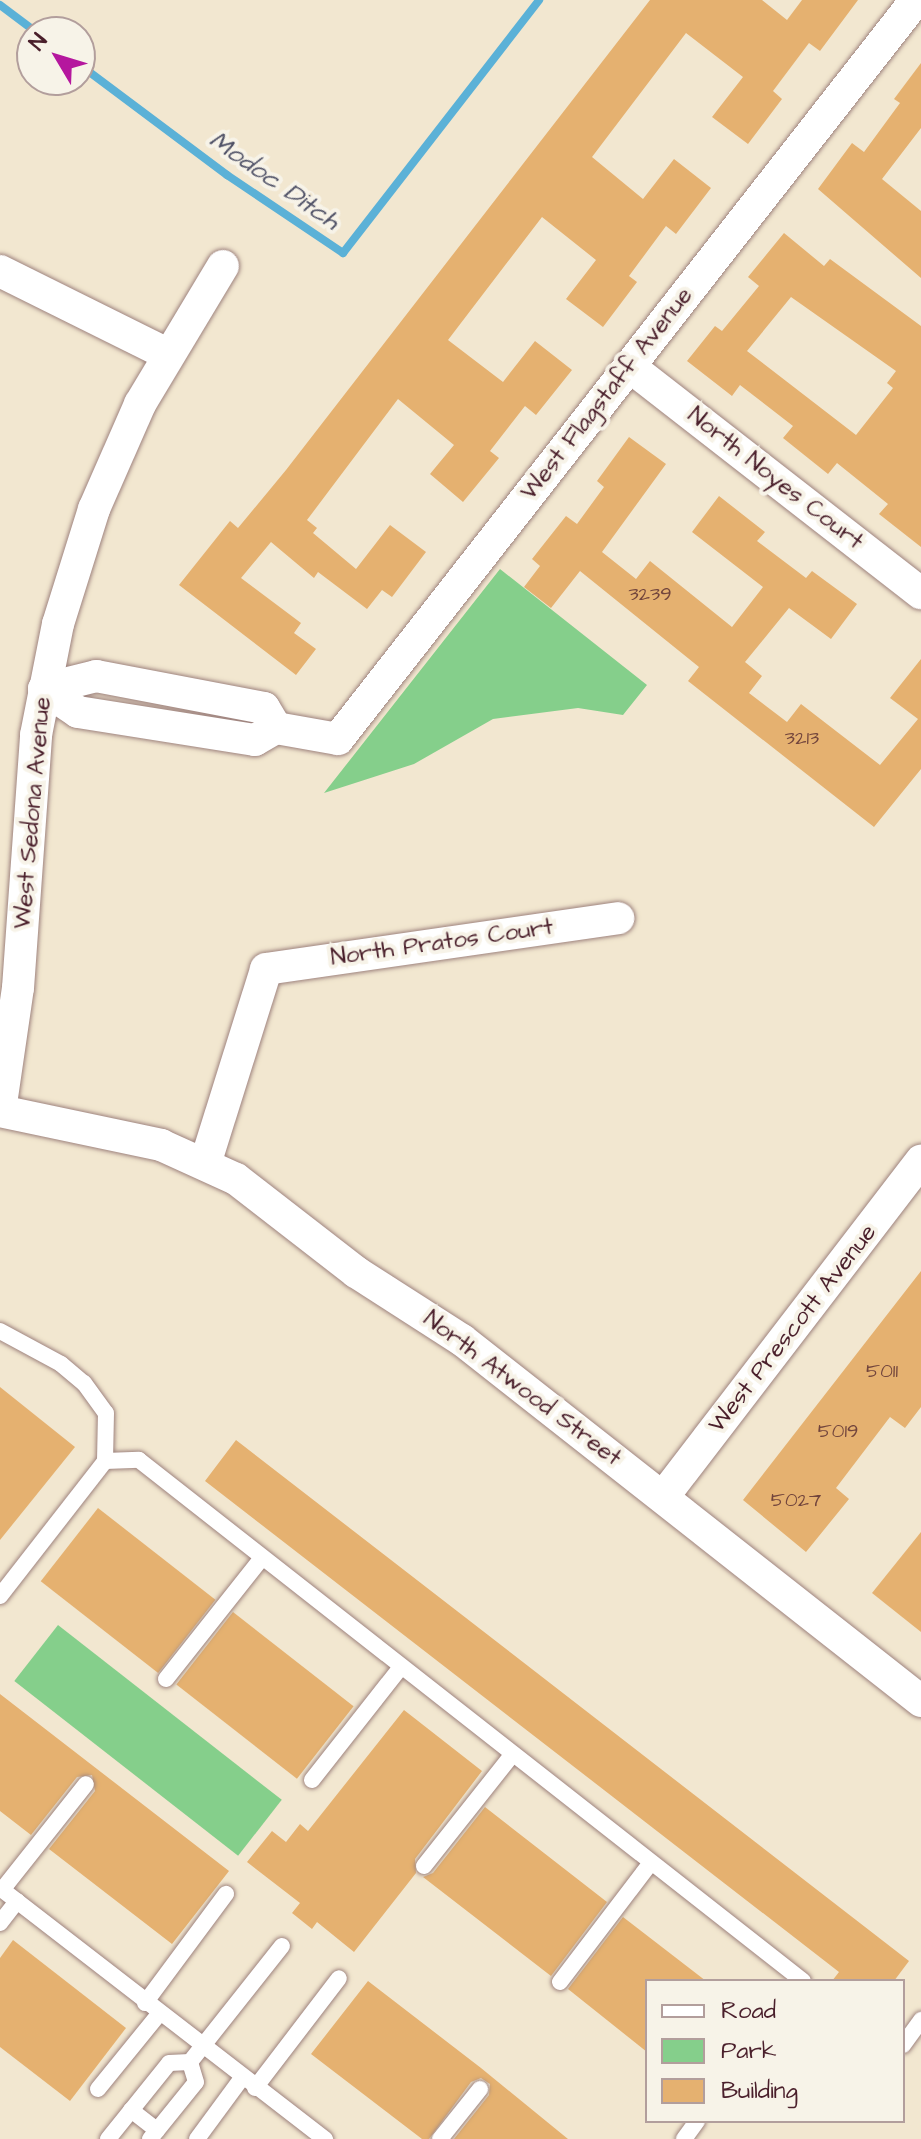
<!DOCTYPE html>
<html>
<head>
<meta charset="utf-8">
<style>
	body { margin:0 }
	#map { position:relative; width:921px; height:2139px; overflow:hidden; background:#f2e7d0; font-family:"Architects Daughter",sans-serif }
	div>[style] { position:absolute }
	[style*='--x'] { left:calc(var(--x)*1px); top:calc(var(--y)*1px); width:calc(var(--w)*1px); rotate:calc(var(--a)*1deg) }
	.green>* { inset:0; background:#85cf8b; transform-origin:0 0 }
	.stream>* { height:8px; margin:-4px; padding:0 4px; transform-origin:4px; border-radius:4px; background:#5bb1d7 }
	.building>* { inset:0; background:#e5b170; transform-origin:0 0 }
	.roads { filter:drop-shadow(0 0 2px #9e837e) drop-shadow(0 0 2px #9e837e) }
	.lane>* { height:16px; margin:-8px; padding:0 8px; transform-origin:8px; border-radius:8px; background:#fff }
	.street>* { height:32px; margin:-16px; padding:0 16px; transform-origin:16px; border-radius:16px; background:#fff }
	span { translate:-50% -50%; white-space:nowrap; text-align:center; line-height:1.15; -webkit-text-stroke:8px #f7f3e8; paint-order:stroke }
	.number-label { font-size:20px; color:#71443c }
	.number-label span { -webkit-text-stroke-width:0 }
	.street-label { font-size:24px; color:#4a1f2b }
	.water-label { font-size:26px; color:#505267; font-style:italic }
	.legend { position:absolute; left:645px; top:1979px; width:260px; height:144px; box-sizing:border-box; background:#f7f3e8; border:2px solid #b29e9c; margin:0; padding:10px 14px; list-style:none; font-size:24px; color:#4a1f2b }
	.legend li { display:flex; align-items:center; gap:16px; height:40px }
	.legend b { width:40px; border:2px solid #b29e9c }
	.north { position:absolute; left:16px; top:16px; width:80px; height:80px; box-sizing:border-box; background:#f7f3e8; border:2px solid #b29e9c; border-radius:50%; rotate:308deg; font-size:22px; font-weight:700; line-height:32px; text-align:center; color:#4a1f2b }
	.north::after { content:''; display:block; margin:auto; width:28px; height:36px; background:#b5179e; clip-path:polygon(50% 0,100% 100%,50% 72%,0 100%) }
</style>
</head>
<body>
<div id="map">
	<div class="green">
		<div style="clip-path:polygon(500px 569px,647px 685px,623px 715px,578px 708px,493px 719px,414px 764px,324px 793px)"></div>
		<div style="left:58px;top:1625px;width:284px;height:71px;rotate:38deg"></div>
	</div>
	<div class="stream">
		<div style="--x:0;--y:5;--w:45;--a:36.9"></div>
		<div style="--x:80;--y:65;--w:184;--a:36.8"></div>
		<div style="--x:227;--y:175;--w:140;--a:33.9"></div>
		<div style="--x:343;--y:253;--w:320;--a:-52.2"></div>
	</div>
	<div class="building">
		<div style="clip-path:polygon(650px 0,762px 0,787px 20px,802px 0,858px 0,820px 51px,809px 43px,773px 91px,782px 99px,748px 144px,712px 117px,743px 77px,686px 33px,592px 157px,643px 199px,674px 159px,711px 188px,676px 234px,666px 226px,629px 276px,637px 282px,603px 327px,566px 299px,596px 260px,542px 217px,448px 340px,503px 382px,535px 341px,572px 370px,536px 415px,525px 406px,490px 451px,499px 458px,463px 502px,430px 474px,454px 445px,398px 399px,307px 520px,317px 528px,313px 533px,356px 569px,390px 525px,426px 552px,392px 597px,382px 590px,367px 609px,318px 572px,314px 578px,271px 542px,241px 578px,301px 623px,294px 633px,316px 649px,296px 675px,179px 585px,230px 521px,238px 528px,286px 470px)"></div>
		<div style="clip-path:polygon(921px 63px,921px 128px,882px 179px,921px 211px,921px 278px,818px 189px,852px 143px,864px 152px,900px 103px,894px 99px)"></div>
		<div style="clip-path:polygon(evenodd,784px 233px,824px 266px,830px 259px,921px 326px,921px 547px,879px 514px,888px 504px,837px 463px,828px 474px,783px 438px,793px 426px,740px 385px,732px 396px,687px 361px,715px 326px,722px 331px,759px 286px,748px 277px,784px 233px,791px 297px,896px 371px,887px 383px,893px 388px,856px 435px,747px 351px,791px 297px)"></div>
		<div style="clip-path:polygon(629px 437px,666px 464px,602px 552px,636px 579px,650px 561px,732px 627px,763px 587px,692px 532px,719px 496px,765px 532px,757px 541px,806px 578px,812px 571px,857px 604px,831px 639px,789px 608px,745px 662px,762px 676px,749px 693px,787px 722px,801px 704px,880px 765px,918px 719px,890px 698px,921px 659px,921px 769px,874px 827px,688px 681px,699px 667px,580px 571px,551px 608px,524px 587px,540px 566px,532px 559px,566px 516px,577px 524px,604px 487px,597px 481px)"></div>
		<div style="clip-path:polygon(921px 1271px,921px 1407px,905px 1428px,890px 1417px,836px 1488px,849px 1499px,806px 1552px,743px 1500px)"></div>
		<div style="clip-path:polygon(0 1387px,75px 1447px,0 1540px)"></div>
		<div style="clip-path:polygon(236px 1440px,909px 1961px,894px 1981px,832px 1981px,839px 1972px,205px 1481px)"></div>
		<div style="left:98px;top:1508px;width:149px;height:93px;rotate:38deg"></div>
		<div style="clip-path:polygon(921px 1532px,921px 1632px,872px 1593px)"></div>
		<div style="left:233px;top:1612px;width:153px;height:92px;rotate:38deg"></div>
		<div style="clip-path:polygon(0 1694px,229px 1871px,172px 1944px,49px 1849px,95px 1791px,92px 1775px,77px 1777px,31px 1835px,0 1811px)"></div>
		<div style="clip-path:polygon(404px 1710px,482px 1771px,415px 1859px,416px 1873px,354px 1952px,317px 1922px,312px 1929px,292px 1913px,300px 1903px,247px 1862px,272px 1831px,286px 1842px,300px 1824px,308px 1831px)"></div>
		<div style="clip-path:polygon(485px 1807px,607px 1902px,551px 1976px,423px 1877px,433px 1873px)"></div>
		<div style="clip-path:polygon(623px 1917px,706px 1981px,647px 1981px,647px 2052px,568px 1989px)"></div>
		<div style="clip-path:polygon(13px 1940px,126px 2028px,70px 2101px,0 2047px,0 1958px)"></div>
		<div style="clip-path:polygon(368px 1981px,481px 2068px,568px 2139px,454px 2139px,489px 2095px,490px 2084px,481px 2078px,471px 2082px,429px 2139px,422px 2139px,311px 2054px)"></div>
	</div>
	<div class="roads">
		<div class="lane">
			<div style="--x:0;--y:1331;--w:69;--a:28.4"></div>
			<div style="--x:61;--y:1364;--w:30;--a:40"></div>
			<div style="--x:84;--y:1383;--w:37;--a:54"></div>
			<div style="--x:106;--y:1413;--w:48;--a:91.2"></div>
			<div style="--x:0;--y:1596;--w:171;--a:-52.1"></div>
			<div style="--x:105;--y:1461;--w:34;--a:-2"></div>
			<div style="--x:139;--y:1460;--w:844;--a:38.12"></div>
			<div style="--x:166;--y:1679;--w:154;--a:-51.6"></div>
			<div style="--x:312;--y:1780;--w:144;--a:-51.8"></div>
			<div style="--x:424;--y:1866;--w:142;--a:-51.6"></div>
			<div style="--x:0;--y:1888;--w:411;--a:37.7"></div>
			<div style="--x:2;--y:1890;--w:135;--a:-51.6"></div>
			<div style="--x:0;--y:1923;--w:28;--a:-52"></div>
			<div style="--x:560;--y:1982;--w:148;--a:-52.7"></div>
			<div style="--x:145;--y:2003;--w:136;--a:-53.4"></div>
			<div style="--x:903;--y:2045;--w:31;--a:-54"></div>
			<div style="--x:255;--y:2088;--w:138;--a:-52.6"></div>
			<div style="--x:98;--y:2089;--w:97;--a:-50.9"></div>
			<div style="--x:131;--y:2110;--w:33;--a:38"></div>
			<div style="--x:108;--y:2139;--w:97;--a:-51.2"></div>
			<div style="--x:169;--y:2063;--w:21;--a:-3"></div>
			<div style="--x:190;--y:2062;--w:148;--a:-51.6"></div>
			<div style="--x:150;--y:2139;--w:73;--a:-51.1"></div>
			<div style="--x:196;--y:2082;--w:21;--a:-107"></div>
			<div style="--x:197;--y:2139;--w:76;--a:-53.6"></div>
			<div style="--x:440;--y:2139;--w:64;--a:-51.3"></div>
			<div style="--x:684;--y:2139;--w:22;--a:-54"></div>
		</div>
		<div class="street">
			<div style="--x:0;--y:271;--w:186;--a:26.4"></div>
			<div style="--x:629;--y:366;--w:370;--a:37.9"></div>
			<div style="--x:44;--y:689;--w:41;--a:34.1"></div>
			<div style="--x:78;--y:712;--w:179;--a:9"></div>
			<div style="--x:255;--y:740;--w:24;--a:-30"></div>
			<div style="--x:276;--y:728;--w:63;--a:10.1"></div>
			<div style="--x:338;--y:739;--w:938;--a:-51.97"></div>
			<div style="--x:44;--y:689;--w:54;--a:-14"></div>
			<div style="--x:96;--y:676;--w:171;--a:10.8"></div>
			<div style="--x:264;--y:708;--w:23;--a:59"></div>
			<div style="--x:0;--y:1111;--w:165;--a:11.9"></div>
			<div style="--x:161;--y:1145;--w:82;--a:24.4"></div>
			<div style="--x:236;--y:1179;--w:152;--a:37.8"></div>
			<div style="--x:356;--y:1272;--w:126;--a:32.7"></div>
			<div style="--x:462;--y:1340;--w:584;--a:38.18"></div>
			<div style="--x:0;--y:1111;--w:124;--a:-81.7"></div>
			<div style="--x:18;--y:988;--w:254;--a:-85.9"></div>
			<div style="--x:36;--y:735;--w:113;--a:-78.8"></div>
			<div style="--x:58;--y:624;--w:121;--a:-72.6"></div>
			<div style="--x:94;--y:509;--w:115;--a:-66.3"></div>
			<div style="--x:140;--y:404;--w:161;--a:-59"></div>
			<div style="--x:206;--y:1161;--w:201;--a:-72.6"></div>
			<div style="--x:266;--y:969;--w:356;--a:-8.2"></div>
			<div style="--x:663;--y:1497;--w:424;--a:-52.5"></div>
		</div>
	</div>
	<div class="number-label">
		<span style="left:650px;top:594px">3239</span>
		<span style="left:802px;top:738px">3213</span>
		<span style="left:882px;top:1371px">5011</span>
		<span style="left:838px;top:1431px">5019</span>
		<span style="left:796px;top:1500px">5027</span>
	</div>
	<div class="street-label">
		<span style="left:607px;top:394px;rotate:-52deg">West Flagstaff Avenue</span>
		<span style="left:775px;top:479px;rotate:38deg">North Noyes Court</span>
		<span style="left:33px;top:813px;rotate:-85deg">West Sedona Avenue</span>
		<span style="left:442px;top:943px;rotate:-8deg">North Pratos Court</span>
		<span style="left:793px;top:1329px;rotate:-52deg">West Prescott Avenue</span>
		<span style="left:522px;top:1389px;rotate:37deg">North Atwood Street</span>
	</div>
	<div class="water-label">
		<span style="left:274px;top:181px;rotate:35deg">Modoc Ditch</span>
	</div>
	<ul class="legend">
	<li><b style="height:10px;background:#fff"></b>Road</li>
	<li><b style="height:22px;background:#85cf8b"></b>Park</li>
	<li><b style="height:22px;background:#e5b170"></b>Building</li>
	</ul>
	<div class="north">N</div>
</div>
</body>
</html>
